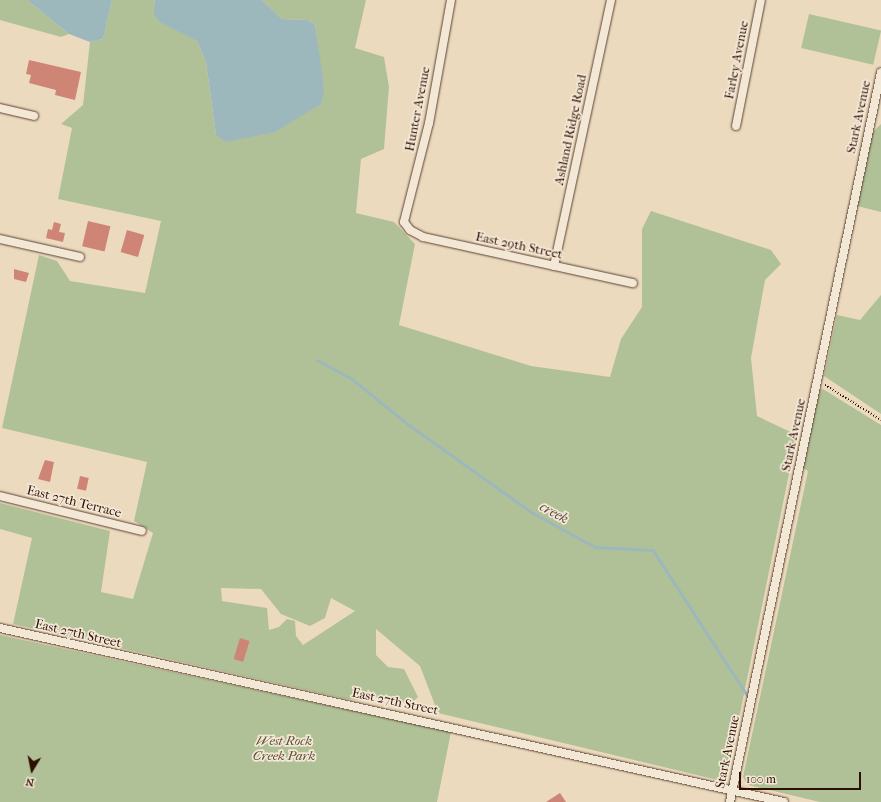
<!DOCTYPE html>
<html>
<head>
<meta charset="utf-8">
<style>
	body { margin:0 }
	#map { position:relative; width:881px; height:802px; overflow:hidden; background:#ecdabf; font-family:"IM FELL French Canon",serif }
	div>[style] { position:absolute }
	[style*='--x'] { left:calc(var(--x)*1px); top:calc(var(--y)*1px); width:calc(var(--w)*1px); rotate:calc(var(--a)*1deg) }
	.green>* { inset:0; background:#b1c197; transform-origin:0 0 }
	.water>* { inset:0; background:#9db8bc }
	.stream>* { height:2.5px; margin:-1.25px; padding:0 1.25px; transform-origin:1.25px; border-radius:1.25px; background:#9db8bc }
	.building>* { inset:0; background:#cf8576; transform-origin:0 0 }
	.path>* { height:1.5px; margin-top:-0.75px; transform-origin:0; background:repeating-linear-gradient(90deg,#2c0f00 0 1px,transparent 0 3px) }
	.roads { filter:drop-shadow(0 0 1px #5c4230) drop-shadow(0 0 1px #5c4230) }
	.minor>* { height:8px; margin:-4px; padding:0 4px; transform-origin:4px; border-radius:4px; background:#f3e7d5 }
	span { translate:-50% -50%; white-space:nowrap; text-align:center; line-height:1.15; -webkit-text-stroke:3.5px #f3e7d5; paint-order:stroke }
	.street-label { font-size:13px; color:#2c0f00 }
	.park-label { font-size:13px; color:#5b4d35; font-style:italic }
	.water-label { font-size:14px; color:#544a42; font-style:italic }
	.north { position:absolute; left:12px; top:750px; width:40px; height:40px; -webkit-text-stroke:3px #f3e7d5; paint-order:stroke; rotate:190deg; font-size:11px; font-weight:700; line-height:16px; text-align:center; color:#2c0f00 }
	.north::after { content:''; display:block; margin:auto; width:14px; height:18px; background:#2c0f00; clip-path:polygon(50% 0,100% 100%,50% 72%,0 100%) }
	.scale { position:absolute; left:739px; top:772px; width:122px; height:18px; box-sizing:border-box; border:2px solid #2c0f00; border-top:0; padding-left:5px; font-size:12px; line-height:14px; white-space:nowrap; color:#2c0f00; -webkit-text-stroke:3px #f3e7d5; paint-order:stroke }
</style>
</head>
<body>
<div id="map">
	<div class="green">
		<div style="clip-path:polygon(0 0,27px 0,69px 34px,61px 37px,0 20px)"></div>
		<div style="clip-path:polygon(evenodd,112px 0,155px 0,153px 13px,197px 41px,206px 62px,216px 135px,324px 93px,315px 25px,308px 20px,282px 19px,262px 0,366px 0,355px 48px,384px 57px,389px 87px,384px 149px,361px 159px,356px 213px,394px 222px,415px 244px,399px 325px,531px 366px,610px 377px,621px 339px,642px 307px,642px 229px,651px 211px,771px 250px,781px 264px,765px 280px,751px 358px,757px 416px,797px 435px,726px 782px,438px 713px,420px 666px,376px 629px,376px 655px,388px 667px,404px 669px,418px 697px,412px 703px,375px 697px,368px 689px,364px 700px,346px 699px,13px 624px,32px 538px,0 529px,0 503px,110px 531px,101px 592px,133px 599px,153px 533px,134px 521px,147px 462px,2px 428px,39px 255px,57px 261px,70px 281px,145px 293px,161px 221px,58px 199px,72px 128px,61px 124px,83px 105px,90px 42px,103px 39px,112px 0,221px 588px,261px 589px,281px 614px,310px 626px,325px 618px,331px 598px,355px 611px,303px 645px,296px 636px,295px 621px,287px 619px,279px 627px,269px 630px,267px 608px,222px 601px,221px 588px)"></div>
		<div style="left:809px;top:14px;width:74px;height:35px;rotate:13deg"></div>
		<div style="clip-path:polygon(881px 124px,881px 212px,857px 206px,872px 133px)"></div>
		<div style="clip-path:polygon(881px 295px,881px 414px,824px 376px,837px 315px,860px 320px)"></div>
		<div style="clip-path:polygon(823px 389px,881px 425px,881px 802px,820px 802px,748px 785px,743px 777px,808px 471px,803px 468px,819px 390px)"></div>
		<div style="clip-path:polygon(0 635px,451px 732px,437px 802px,0 802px)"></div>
	</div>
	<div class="water">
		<div style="clip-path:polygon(27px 0,112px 0,103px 39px,90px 42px,69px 34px)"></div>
		<div style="clip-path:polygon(155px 0,262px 0,282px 19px,308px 20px,315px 25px,322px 71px,324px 92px,321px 104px,275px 132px,226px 142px,216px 135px,206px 62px,197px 41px,160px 22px,153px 13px)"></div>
	</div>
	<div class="stream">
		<div style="--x:317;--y:360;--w:38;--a:28"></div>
		<div style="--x:351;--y:378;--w:73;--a:38.9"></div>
		<div style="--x:408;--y:424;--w:153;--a:35.5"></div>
		<div style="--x:533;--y:513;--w:71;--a:28.7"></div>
		<div style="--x:595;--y:547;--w:58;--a:3"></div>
		<div style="--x:653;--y:550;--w:173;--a:57"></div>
	</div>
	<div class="building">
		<div style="clip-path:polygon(29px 60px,81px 72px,75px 100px,55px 95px,56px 90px,29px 83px,31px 75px,26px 74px)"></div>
		<div style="left:88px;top:221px;width:23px;height:26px;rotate:13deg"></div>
		<div style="clip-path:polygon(54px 222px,61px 224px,59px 232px,65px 233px,63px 242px,46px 238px,48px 229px,52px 230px)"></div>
		<div style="left:127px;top:230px;width:18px;height:23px;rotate:16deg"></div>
		<div style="clip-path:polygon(14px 269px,29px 273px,26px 282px,14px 279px)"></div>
		<div style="clip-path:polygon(45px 460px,54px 462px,50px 482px,38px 479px)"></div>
		<div style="left:80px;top:476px;width:9px;height:13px;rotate:13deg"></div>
		<div style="left:240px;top:638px;width:10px;height:22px;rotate:17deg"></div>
		<div style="clip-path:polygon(560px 793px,566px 802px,546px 802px)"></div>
	</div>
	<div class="path">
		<div style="--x:825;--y:385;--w:66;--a:32"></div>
	</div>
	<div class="roads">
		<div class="minor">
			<div style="--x:451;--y:0;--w:125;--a:100.1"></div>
			<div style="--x:429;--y:123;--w:102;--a:104.2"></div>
			<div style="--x:404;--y:222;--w:10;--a:53"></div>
			<div style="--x:410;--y:230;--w:15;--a:28"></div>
			<div style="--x:423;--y:237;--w:215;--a:12.4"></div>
			<div style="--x:0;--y:108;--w:35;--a:13"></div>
			<div style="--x:736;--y:126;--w:128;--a:-78.8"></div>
			<div style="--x:0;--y:239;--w:82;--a:12.7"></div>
			<div style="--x:554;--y:266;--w:272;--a:-77.9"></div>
			<div style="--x:0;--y:496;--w:146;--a:13.8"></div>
			<div style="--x:0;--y:628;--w:803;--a:12.51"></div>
			<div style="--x:730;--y:802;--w:745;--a:-78.31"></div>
		</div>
	</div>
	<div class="street-label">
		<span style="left:737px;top:60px;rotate:-79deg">Farley Avenue</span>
		<span style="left:418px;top:109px;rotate:-79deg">Hunter Avenue</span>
		<span style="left:859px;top:117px;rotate:-78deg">Stark Avenue</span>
		<span style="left:571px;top:130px;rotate:-78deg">Ashland Ridge Road</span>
		<span style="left:519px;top:246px;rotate:12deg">East 29th Street</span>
		<span style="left:794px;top:435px;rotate:-78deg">Stark Avenue</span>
		<span style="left:74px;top:502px;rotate:14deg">East 27th Terrace</span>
		<span style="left:78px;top:634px;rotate:13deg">East 27th Street</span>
		<span style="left:395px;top:702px;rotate:12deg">East 27th Street</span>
		<span style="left:728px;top:752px;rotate:-78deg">Stark Avenue</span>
	</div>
	<div class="park-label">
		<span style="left:284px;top:749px">West Rock<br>Creek Park</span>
	</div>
	<div class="water-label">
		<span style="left:554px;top:513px;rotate:29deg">creek</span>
	</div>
	<div class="north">N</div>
	<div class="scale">100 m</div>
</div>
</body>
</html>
